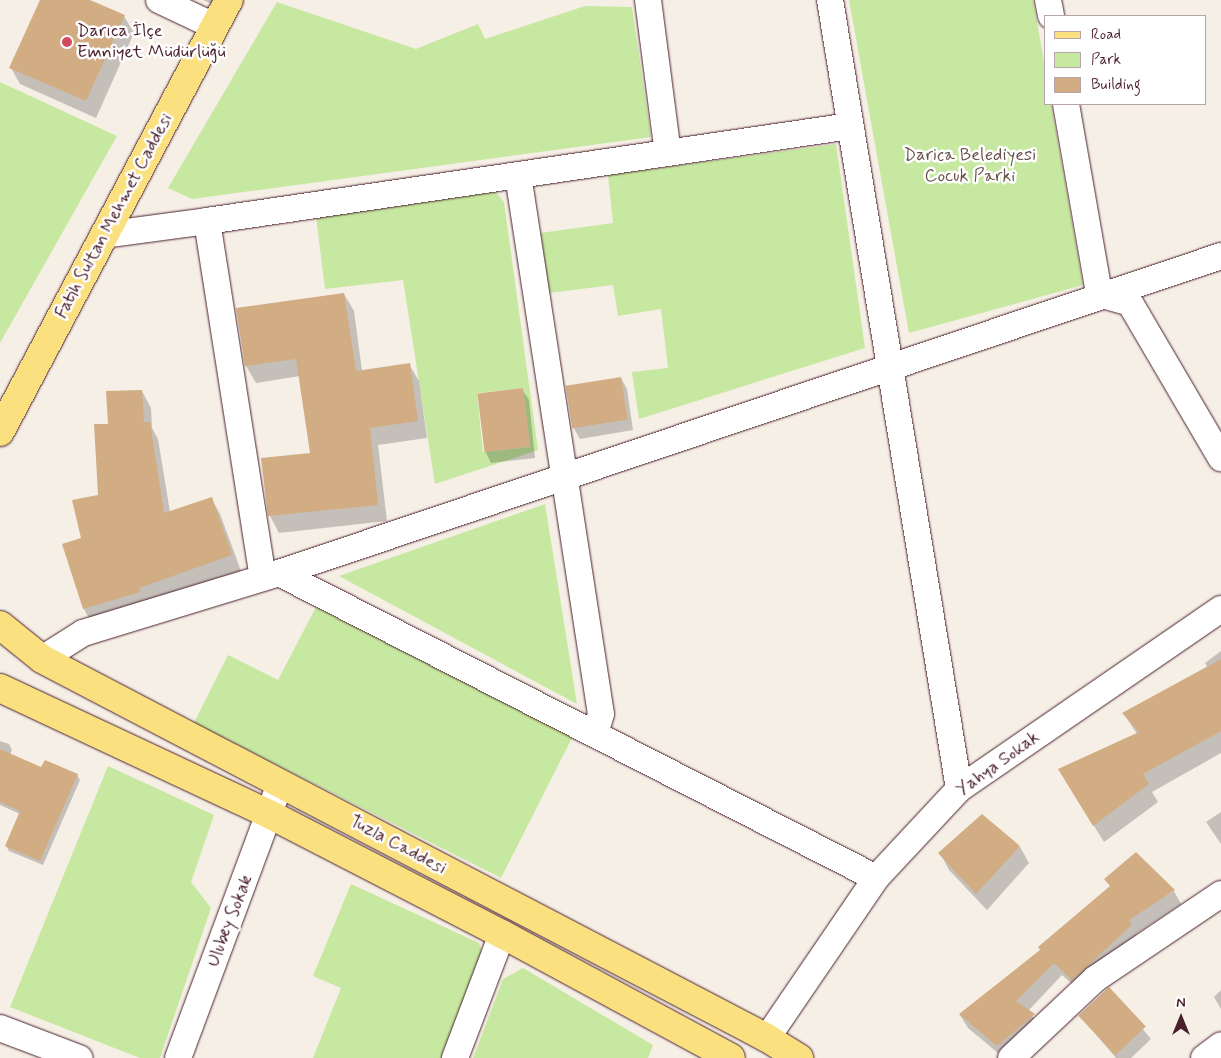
<!DOCTYPE html>
<html>
<head>
<meta charset="utf-8">
<style>
	body { margin:0 }
	#map { position:relative; width:1221px; height:1058px; overflow:hidden; background:#f6efe6; font-family:Mynerve,sans-serif }
	div>[style] { position:absolute }
	[style*='--x'] { left:calc(var(--x)*1px); top:calc(var(--y)*1px); width:calc(var(--w)*1px); rotate:calc(var(--a)*1deg) }
	.green>* { inset:0; background:#c6e8a0 }
	.shadow>* { inset:0; background:#0003 }
	.building>* { inset:0; background:#d2ad84; transform-origin:0 0 }
	.roads { filter:drop-shadow(0 0 1px #4a1f2b) drop-shadow(0 0 1px #4a1f2b) }
	.minor>* { height:26px; margin:-13px; padding:0 13px; transform-origin:13px; border-radius:13px; background:#fff }
	.primary>* { height:28px; margin:-14px; padding:0 14px; transform-origin:14px; border-radius:14px; background:#fbe080 }
	.dots>* { width:14px; height:14px; translate:-50% -50%; box-sizing:border-box; border:2px solid #fff; border-radius:50% }
	span { translate:-50% -50%; white-space:nowrap; text-align:center; line-height:1.15; -webkit-text-stroke:5px #fff; paint-order:stroke }
	.poi-label { font-size:18px; color:#4a1f2b }
	.left { translate:0 -50%; text-align:left }
	.park-label { font-size:18px; color:#695148 }
	.street-label { font-size:18px; color:#4a1f2b }
	.legend { position:absolute; left:1044px; top:15px; width:162px; height:90px; box-sizing:border-box; background:#fff; border:1px solid #b7a5aa; margin:0; padding:6px 9px; list-style:none; font-size:15px; color:#4a1f2b }
	.legend li { display:flex; align-items:center; gap:10px; height:25px }
	.legend b { width:25px; border:1px solid #b7a5aa }
	.north { position:absolute; left:1156px; top:993px; width:50px; height:50px; -webkit-text-stroke:4px #fff; paint-order:stroke; rotate:0deg; font-size:14px; font-weight:700; line-height:20px; text-align:center; color:#4a1f2b }
	.north::after { content:''; display:block; margin:auto; width:18px; height:22px; background:#4a1f2b; clip-path:polygon(50% 0,100% 100%,50% 72%,0 100%) }
</style>
</head>
<body>
<div id="map">
	<div class="green">
		<div style="clip-path:polygon(849px 0,1033px 0,1045px 67px,1045px 104px,1051px 104px,1083px 285px,909px 333px)"></div>
		<div style="clip-path:polygon(277px 2px,416px 49px,478px 24px,485px 39px,585px 6px,632px 7px,651px 137px,192px 199px,168px 188px)"></div>
		<div style="clip-path:polygon(0 82px,117px 136px,0 343px)"></div>
		<div style="clip-path:polygon(836px 144px,865px 348px,639px 419px,632px 372px,668px 368px,661px 309px,618px 316px,613px 285px,549px 293px,540px 233px,613px 223px,608px 175px)"></div>
		<div style="clip-path:polygon(evenodd,494px 190px,504px 202px,538px 450px,435px 484px,403px 280px,325px 289px,316px 217px,494px 190px,523px 388px,530px 447px,483px 452px,477px 393px,523px 388px)"></div>
		<div style="clip-path:polygon(545px 504px,577px 704px,339px 576px)"></div>
		<div style="clip-path:polygon(316px 607px,573px 736px,501px 878px,194px 723px,228px 655px,278px 680px)"></div>
		<div style="clip-path:polygon(108px 766px,214px 815px,191px 882px,211px 908px,160px 1058px,140px 1058px,10px 1007px)"></div>
		<div style="clip-path:polygon(351px 884px,479px 943px,483px 954px,444px 1058px,313px 1058px,341px 988px,313px 976px)"></div>
		<div style="clip-path:polygon(523px 968px,653px 1045px,648px 1058px,473px 1058px,503px 979px)"></div>
	</div>
	<div class="shadow">
		<div style="clip-path:polygon(41px 0,87px 0,124px 16px,134px 33px,96px 118px,20px 84px,11px 68px)"></div>
		<div style="clip-path:polygon(203px 0,219px 0,216px 6px)"></div>
		<div style="clip-path:polygon(344px 294px,354px 311px,362px 371px,409px 364px,419px 381px,427px 438px,378px 445px,387px 521px,279px 533px,270px 516px,311px 454px,300px 376px,256px 383px,246px 366px,237px 309px)"></div>
		<div style="clip-path:polygon(621px 378px,627px 389px,633px 430px,580px 439px,573px 427px)"></div>
		<div style="clip-path:polygon(522px 389px,529px 400px,535px 458px,491px 463px,485px 451px)"></div>
		<div style="clip-path:polygon(142px 391px,151px 408px,152px 428px,158px 439px,170px 512px,211px 498px,220px 514px,241px 571px,93px 625px,84px 609px,64px 545px,82px 539px,100px 496px,109px 425px)"></div>
		<div style="clip-path:polygon(1221px 651px,1221px 753px,1152px 792px,1158px 802px,1104px 842px,1069px 786px,1137px 734px,1124px 714px,1208px 668px,1205px 663px)"></div>
		<div style="clip-path:polygon(0 741px,9px 744px,12px 750px,10px 755px,42px 769px,77px 775px,80px 780px,43px 865px,9px 851px,6px 846px,20px 814px,0 805px)"></div>
		<div style="clip-path:polygon(1221px 812px,1221px 844px,1206px 822px)"></div>
		<div style="clip-path:polygon(1020px 847px,1029px 863px,987px 910px,949px 870px,940px 853px)"></div>
		<div style="clip-path:polygon(1174px 891px,1181px 904px,1136px 934px,1139px 939px,1081px 992px,1062px 975px,1028px 1011px,1042px 1029px,1004px 1058px,968px 1028px,960px 1015px)"></div>
		<div style="clip-path:polygon(1109px 989px,1151px 1039px,1131px 1058px,1116px 1058px,1082px 1018px)"></div>
		<div style="clip-path:polygon(1221px 990px,1221px 1009px,1214px 997px)"></div>
	</div>
	<div class="building">
		<div style="clip-path:polygon(40px 0,90px 0,125px 15px,86px 101px,9px 68px)"></div>
		<div style="clip-path:polygon(344px 293px,356px 371px,410px 363px,418px 421px,370px 428px,378px 505px,268px 516px,261px 458px,310px 453px,296px 359px,245px 366px,236px 308px)"></div>
		<div style="left:621px;top:377px;width:43px;height:56px;rotate:81deg"></div>
		<div style="left:523px;top:388px;width:59px;height:46px;rotate:83deg"></div>
		<div style="clip-path:polygon(142px 390px,144px 422px,150px 422px,164px 513px,212px 497px,232px 555px,139px 588px,140px 592px,83px 609px,62px 544px,81px 538px,72px 500px,98px 495px,94px 424px,108px 424px,106px 391px)"></div>
		<div style="clip-path:polygon(1221px 659px,1221px 731px,1143px 774px,1149px 784px,1093px 826px,1058px 769px,1139px 732px,1122px 713px)"></div>
		<div style="clip-path:polygon(0 749px,41px 767px,45px 760px,78px 774px,40px 861px,5px 846px,20px 811px,0 802px)"></div>
		<div style="clip-path:polygon(982px 814px,1020px 846px,976px 894px,938px 853px)"></div>
		<div style="clip-path:polygon(1136px 852px,1175px 890px,1129px 920px,1132px 925px,1072px 980px,1054px 963px,1016px 1001px,1035px 1014px,997px 1046px,959px 1014px,1040px 950px,1038px 947px,1110px 886px,1104px 879px)"></div>
		<div style="left:1109px;top:987px;width:54px;height:42px;rotate:47deg"></div>
	</div>
	<div class="roads">
		<div class="minor">
			<div style="--x:159;--y:0;--w:61;--a:25.3"></div>
			<div style="--x:648;--y:0;--w:154;--a:82.6"></div>
			<div style="--x:830;--y:0;--w:799;--a:80.71"></div>
			<div style="--x:1048;--y:0;--w:16;--a:79"></div>
			<div style="--x:1066;--y:104;--w:193;--a:80.1"></div>
			<div style="--x:1099;--y:294;--w:32;--a:16"></div>
			<div style="--x:1130;--y:303;--w:180;--a:59.6"></div>
			<div style="--x:518;--y:175;--w:545;--a:81.25"></div>
			<div style="--x:601;--y:714;--w:21;--a:107"></div>
			<div style="--x:207;--y:221;--w:650;--a:-8.4"></div>
			<div style="--x:104;--y:235;--w:104;--a:-7.7"></div>
			<div style="--x:207;--y:221;--w:361;--a:81.1"></div>
			<div style="--x:279;--y:573;--w:670;--a:27.06"></div>
			<div style="--x:42;--y:659;--w:49;--a:-32.4"></div>
			<div style="--x:83;--y:633;--w:205;--a:-17"></div>
			<div style="--x:279;--y:573;--w:994;--a:-18.6"></div>
			<div style="--x:0;--y:1028;--w:85;--a:20.8"></div>
			<div style="--x:767;--y:1038;--w:194;--a:-55.7"></div>
			<div style="--x:876;--y:878;--w:122;--a:-47"></div>
			<div style="--x:959;--y:789;--w:318;--a:-34.5"></div>
			<div style="--x:178;--y:1058;--w:293;--a:-69.6"></div>
			<div style="--x:455;--y:1058;--w:133;--a:-69.2"></div>
			<div style="--x:1011;--y:1058;--w:115;--a:-43.2"></div>
			<div style="--x:1095;--y:979;--w:152;--a:-34"></div>
			<div style="--x:1204;--y:1058;--w:21;--a:-37"></div>
		</div>
		<div class="primary">
			<div style="--x:0;--y:432;--w:489;--a:-62.1"></div>
			<div style="--x:0;--y:625;--w:54;--a:39"></div>
			<div style="--x:42;--y:659;--w:818;--a:27.6"></div>
			<div style="--x:767;--y:1038;--w:38;--a:32"></div>
			<div style="--x:0;--y:688;--w:299;--a:25.1"></div>
			<div style="--x:271;--y:815;--w:260;--a:27.3"></div>
			<div style="--x:502;--y:934;--w:260;--a:28.4"></div>
		</div>
	</div>
	<div class="dots">
		<div style="left:67px;top:42px;background:#d1495b"></div>
	</div>
	<div class="poi-label">
		<span class="left" style="left:77px;top:42px">Darıca İlçe<br>Emniyet Müdürlüğü</span>
	</div>
	<div class="park-label">
		<span style="left:970px;top:166px">Darica Belediyesi<br>Cocuk Parki</span>
	</div>
	<div class="street-label">
		<span style="left:114px;top:216px;rotate:-62deg">Fatih Sultan Mehmet Caddesi</span>
		<span style="left:998px;top:764px;rotate:-36deg">Yahya Sokak</span>
		<span style="left:398px;top:845px;rotate:28deg">Tuzla Caddesi</span>
		<span style="left:230px;top:921px;rotate:-69deg">Ulubey Sokak</span>
	</div>
	<ul class="legend">
	<li><b style="height:6px;background:#fbe080"></b>Road</li>
	<li><b style="height:14px;background:#c6e8a0"></b>Park</li>
	<li><b style="height:14px;background:#d2ad84"></b>Building</li>
	</ul>
	<div class="north">N</div>
</div>
</body>
</html>
